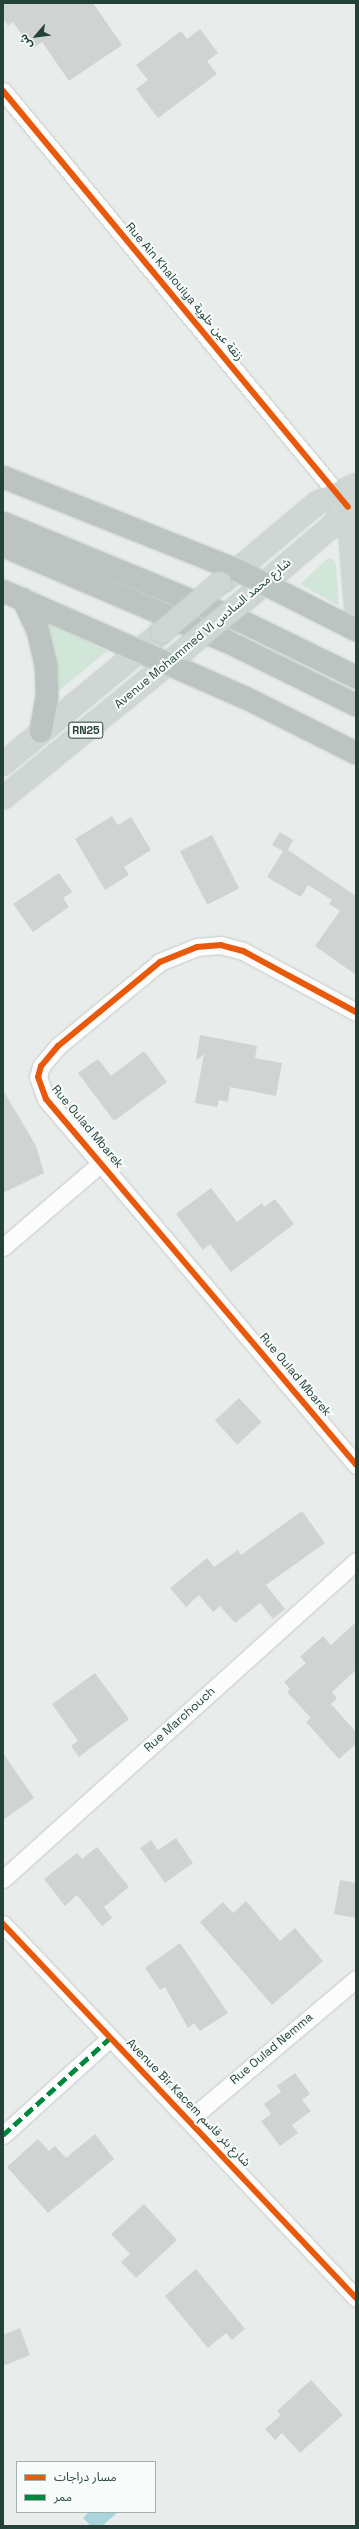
<!DOCTYPE html>
<html>
<head>
<meta charset="utf-8">
<style>
	body { margin:0 }
	#map { position:relative; width:359px; height:2529px; overflow:hidden; background:#e8edeb; font-family:"Space Grotesk","Noto Sans Arabic",sans-serif }
	div>[style] { position:absolute }
	[style*='--x'] { left:calc(var(--x)*1px); top:calc(var(--y)*1px); width:calc(var(--w)*1px); rotate:calc(var(--a)*1deg) }
	.green>* { inset:0; background:#d1e6d8 }
	.water>* { inset:0; background:#a9d4db }
	.building>* { inset:0; background:#cfd4d2; transform-origin:0 0 }
	.roads { filter:drop-shadow(0 0 1px #c5cac8) drop-shadow(0 0 1px #c5cac8) }
	.minor>* { height:17px; margin:-8.5px; padding:0 8.5px; transform-origin:8.5px; border-radius:8.5px; background:#fcfcfc }
	.major>* { height:22px; margin:-11px; padding:0 11px; transform-origin:11px; border-radius:11px; background:#cfd7d5 }
	.highway>* { height:22px; margin:-11px; padding:0 11px; transform-origin:11px; border-radius:11px; background:#bcc4c2 }
	.bridges { filter:drop-shadow(0 0 1px #c3ccc9) drop-shadow(0 0 1px #c3ccc9) }
	.major-bridge>* { height:22px; margin:-11px; padding:0 11px; transform-origin:11px; border-radius:11px; background:#cfd7d5 }
	.quiet>* { height:5px; margin-top:-2.5px; transform-origin:0; background:repeating-linear-gradient(90deg,#00873e 0 10px,transparent 0 15px) }
	.cycleway>* { height:6px; margin:-3px; padding:0 3px; transform-origin:3px; border-radius:3px; background:#e8590c }
	span { translate:-50% -50%; white-space:nowrap; text-align:center; line-height:1.15; -webkit-text-stroke:4px #f7fbf9; paint-order:stroke }
	.shield-label span { padding:1px 3px; background:#f7fbf9; border:1px solid; border-radius:3px; -webkit-text-stroke-width:0 }
	.shield-label { font-size:11px; color:#24423a; font-weight:700 }
	.street-label { font-size:12px; color:#24423a }
	.frame { position:absolute; inset:0; border:4px solid #24423a; pointer-events:none }
	.legend { position:absolute; left:16px; top:2461px; width:140px; height:52px; box-sizing:border-box; background:#f7fbf9; border:1px solid #a3b1ad; margin:0; padding:5px 7px; list-style:none; font-size:12px; color:#24423a }
	.legend li { display:flex; align-items:center; gap:8px; height:20px }
	.legend b { width:20px; border:1px solid #a3b1ad }
	.north { position:absolute; left:16px; top:16px; width:40px; height:40px; -webkit-text-stroke:3px #f7fbf9; paint-order:stroke; rotate:242deg; font-size:11px; font-weight:700; line-height:16px; text-align:center; color:#24423a }
	.north::after { content:''; display:block; margin:auto; width:14px; height:18px; background:#24423a; clip-path:polygon(50% 0,100% 100%,50% 72%,0 100%) }
</style>
</head>
<body>
<div id="map">
	<div class="green">
		<div style="clip-path:polygon(332px 558px,336px 564px,339px 606px,300px 584px,327px 559px)"></div>
		<div style="clip-path:polygon(45px 622px,107px 651px,56px 693px)"></div>
	</div>
	<div class="water">
		<div style="clip-path:polygon(89px 2512px,118px 2512px,102px 2526px,91px 2526px,83px 2518px)"></div>
	</div>
	<div class="building">
		<div style="clip-path:polygon(3px 3px,93px 3px,122px 45px,69px 81px,42px 42px,32px 49px,13px 22px,8px 26px,3px 18px)"></div>
		<div style="clip-path:polygon(200px 29px,218px 53px,207px 61px,217px 74px,158px 118px,136px 89px,148px 80px,136px 65px,181px 31px,187px 39px)"></div>
		<div style="clip-path:polygon(112px 816px,118px 825px,131px 817px,151px 850px,124px 867px,129px 875px,105px 890px,75px 839px)"></div>
		<div style="clip-path:polygon(280px 832px,293px 840px,288px 850px,356px 896px,356px 975px,315px 946px,340px 911px,329px 904px,332px 900px,308px 885px,301px 897px,267px 877px,283px 851px,272px 845px)"></div>
		<div style="left:212px;top:835px;width:60px;height:36px;rotate:63deg"></div>
		<div style="clip-path:polygon(59px 873px,72px 892px,63px 898px,69px 907px,33px 932px,13px 904px)"></div>
		<div style="clip-path:polygon(200px 1035px,257px 1046px,255px 1058px,282px 1063px,276px 1096px,230px 1087px,228px 1102px,219px 1100px,217px 1107px,195px 1103px,204px 1054px,196px 1061px)"></div>
		<div style="clip-path:polygon(144px 1051px,167px 1082px,114px 1121px,78px 1073px,98px 1059px,111px 1076px)"></div>
		<div style="clip-path:polygon(3px 1090px,36px 1146px,44px 1173px,3px 1193px)"></div>
		<div style="clip-path:polygon(211px 1188px,237px 1222px,262px 1203px,264px 1207px,275px 1199px,294px 1224px,231px 1272px,210px 1244px,203px 1250px,176px 1214px)"></div>
		<div style="left:239px;top:1398px;width:33px;height:33px;rotate:47deg"></div>
		<div style="clip-path:polygon(302px 1511px,325px 1543px,266px 1585px,285px 1609px,273px 1619px,260px 1603px,235px 1623px,220px 1606px,213px 1612px,199px 1595px,186px 1607px,170px 1588px,207px 1558px,214px 1567px,238px 1550px,241px 1555px)"></div>
		<div style="clip-path:polygon(356px 1622px,356px 1670px,332px 1692px,337px 1698px,331px 1704px,356px 1732px,356px 1744px,339px 1759px,306px 1722px,311px 1718px,287px 1692px,290px 1689px,284px 1682px,306px 1663px,300px 1657px,323px 1636px,331px 1645px)"></div>
		<div style="clip-path:polygon(95px 1673px,129px 1719px,79px 1757px,71px 1746px,78px 1741px,52px 1704px)"></div>
		<div style="clip-path:polygon(3px 1753px,34px 1798px,3px 1820px)"></div>
		<div style="clip-path:polygon(176px 1838px,193px 1863px,165px 1883px,140px 1848px,151px 1840px,158px 1850px)"></div>
		<div style="clip-path:polygon(97px 1847px,129px 1887px,104px 1907px,112px 1918px,102px 1926px,77px 1895px,65px 1906px,44px 1879px,77px 1853px,82px 1859px)"></div>
		<div style="clip-path:polygon(340px 1880px,356px 1883px,356px 1918px,334px 1914px)"></div>
		<div style="clip-path:polygon(246px 1901px,280px 1941px,295px 1928px,323px 1961px,272px 2005px,200px 1922px,223px 1902px,233px 1913px)"></div>
		<div style="clip-path:polygon(180px 1943px,228px 2013px,200px 2031px,194px 2023px,188px 2028px,165px 1987px,160px 1990px,145px 1968px)"></div>
		<div style="clip-path:polygon(295px 2073px,310px 2094px,302px 2100px,311px 2111px,292px 2125px,298px 2133px,280px 2146px,261px 2121px,271px 2114px,264px 2104px,281px 2092px,277px 2086px)"></div>
		<div style="clip-path:polygon(95px 2134px,114px 2159px,48px 2213px,7px 2167px,38px 2139px,49px 2151px,55px 2146px,66px 2158px)"></div>
		<div style="clip-path:polygon(144px 2204px,177px 2240px,136px 2278px,121px 2262px,130px 2254px,111px 2234px)"></div>
		<div style="clip-path:polygon(196px 2269px,245px 2329px,232px 2340px,226px 2333px,208px 2348px,165px 2296px)"></div>
		<div style="clip-path:polygon(20px 2328px,30px 2355px,3px 2366px,3px 2335px)"></div>
		<div style="clip-path:polygon(311px 2380px,343px 2415px,300px 2453px,282px 2433px,275px 2440px,265px 2429px,281px 2415px,277px 2411px)"></div>
	</div>
	<div class="roads">
		<div class="minor">
			<div style="--x:3;--y:91;--w:535;--a:50.3"></div>
			<div style="--x:356;--y:1012;--w:128;--a:-151.6"></div>
			<div style="--x:243;--y:951;--w:23;--a:-165"></div>
			<div style="--x:221;--y:945;--w:24;--a:175"></div>
			<div style="--x:197;--y:947;--w:40;--a:158"></div>
			<div style="--x:160;--y:962;--w:132;--a:140.5"></div>
			<div style="--x:58;--y:1046;--w:26;--a:130"></div>
			<div style="--x:41;--y:1066;--w:11;--a:105"></div>
			<div style="--x:38;--y:1077;--w:23;--a:70"></div>
			<div style="--x:46;--y:1099;--w:480;--a:49.7"></div>
			<div style="--x:3;--y:1247;--w:130;--a:-40.6"></div>
			<div style="--x:3;--y:1879;--w:475;--a:-42"></div>
			<div style="--x:3;--y:1924;--w:514;--a:46.65"></div>
			<div style="--x:189;--y:2120;--w:219;--a:-40.2"></div>
			<div style="--x:3;--y:2135;--w:144;--a:-42.2"></div>
		</div>
		<div class="major">
			<div style="--x:348;--y:507;--w:99;--a:85.4"></div>
			<div style="--x:224;--y:581;--w:121;--a:-40"></div>
			<div style="--x:317;--y:503;--w:43;--a:-24.8"></div>
			<div style="--x:251;--y:595;--w:109;--a:-40.5"></div>
			<div style="--x:334;--y:524;--w:40;--a:-57.1"></div>
			<div style="--x:3;--y:764;--w:207;--a:-39.7"></div>
			<div style="--x:3;--y:798;--w:230;--a:-39.2"></div>
		</div>
		<div class="highway">
			<div style="--x:3;--y:477;--w:252;--a:21.7"></div>
			<div style="--x:237;--y:570;--w:133;--a:26.8"></div>
			<div style="--x:3;--y:523;--w:257;--a:22.4"></div>
			<div style="--x:241;--y:621;--w:128;--a:26"></div>
			<div style="--x:3;--y:546;--w:242;--a:23.1"></div>
			<div style="--x:226;--y:641;--w:145;--a:26.2"></div>
			<div style="--x:3;--y:591;--w:266;--a:23.8"></div>
			<div style="--x:246;--y:698;--w:123;--a:26.6"></div>
			<div style="--x:23;--y:599;--w:35;--a:65"></div>
			<div style="--x:38;--y:631;--w:35;--a:77"></div>
			<div style="--x:46;--y:665;--w:31;--a:88"></div>
			<div style="--x:47;--y:696;--w:36;--a:100"></div>
		</div>
	</div>
	<div class="bridges">
		<div class="major-bridge">
			<div style="--x:162;--y:632;--w:76;--a:-40.2"></div>
			<div style="--x:185;--y:649;--w:80;--a:-39.4"></div>
		</div>
	</div>
	<div class="quiet">
		<div style="--x:3;--y:2135;--w:144;--a:-42.2"></div>
	</div>
	<div class="cycleway">
		<div style="--x:3;--y:91;--w:540;--a:50.33"></div>
		<div style="--x:356;--y:1012;--w:128;--a:-151.6"></div>
		<div style="--x:243;--y:951;--w:23;--a:-165"></div>
		<div style="--x:221;--y:945;--w:24;--a:175"></div>
		<div style="--x:197;--y:947;--w:40;--a:158"></div>
		<div style="--x:160;--y:962;--w:132;--a:140.5"></div>
		<div style="--x:58;--y:1046;--w:26;--a:130"></div>
		<div style="--x:41;--y:1066;--w:11;--a:105"></div>
		<div style="--x:38;--y:1077;--w:23;--a:70"></div>
		<div style="--x:46;--y:1099;--w:480;--a:49.7"></div>
		<div style="--x:3;--y:1924;--w:514;--a:46.65"></div>
	</div>
	<div class="shield-label">
		<span style="left:86px;top:730px">RN25</span>
	</div>
	<div class="street-label">
		<span style="left:184px;top:292px;rotate:50deg">Rue Ain Khalouiya زنقة عين خلوية</span>
		<span style="left:203px;top:634px;rotate:-40deg">Avenue Mohammed VI شارع محمد السادس</span>
		<span style="left:87px;top:1127px;rotate:50deg">Rue Oulad Mbarek</span>
		<span style="left:295px;top:1375px;rotate:50deg">Rue Oulad Mbarek</span>
		<span style="left:180px;top:1720px;rotate:-42deg">Rue Marchouch</span>
		<span style="left:272px;top:2049px;rotate:-40deg">Rue Oulad Nemma</span>
		<span style="left:188px;top:2103px;rotate:46deg">Avenue Bir Kacem شارع بئر قاسم</span>
	</div>
	<div class="frame"></div>
	<ul class="legend">
	<li><b style="height:5px;background:#e8590c"></b>مسار دراجات</li>
	<li><b style="height:5px;background:#00873e"></b>ممر</li>
	</ul>
	<div class="north">ش</div>
</div>
</body>
</html>
